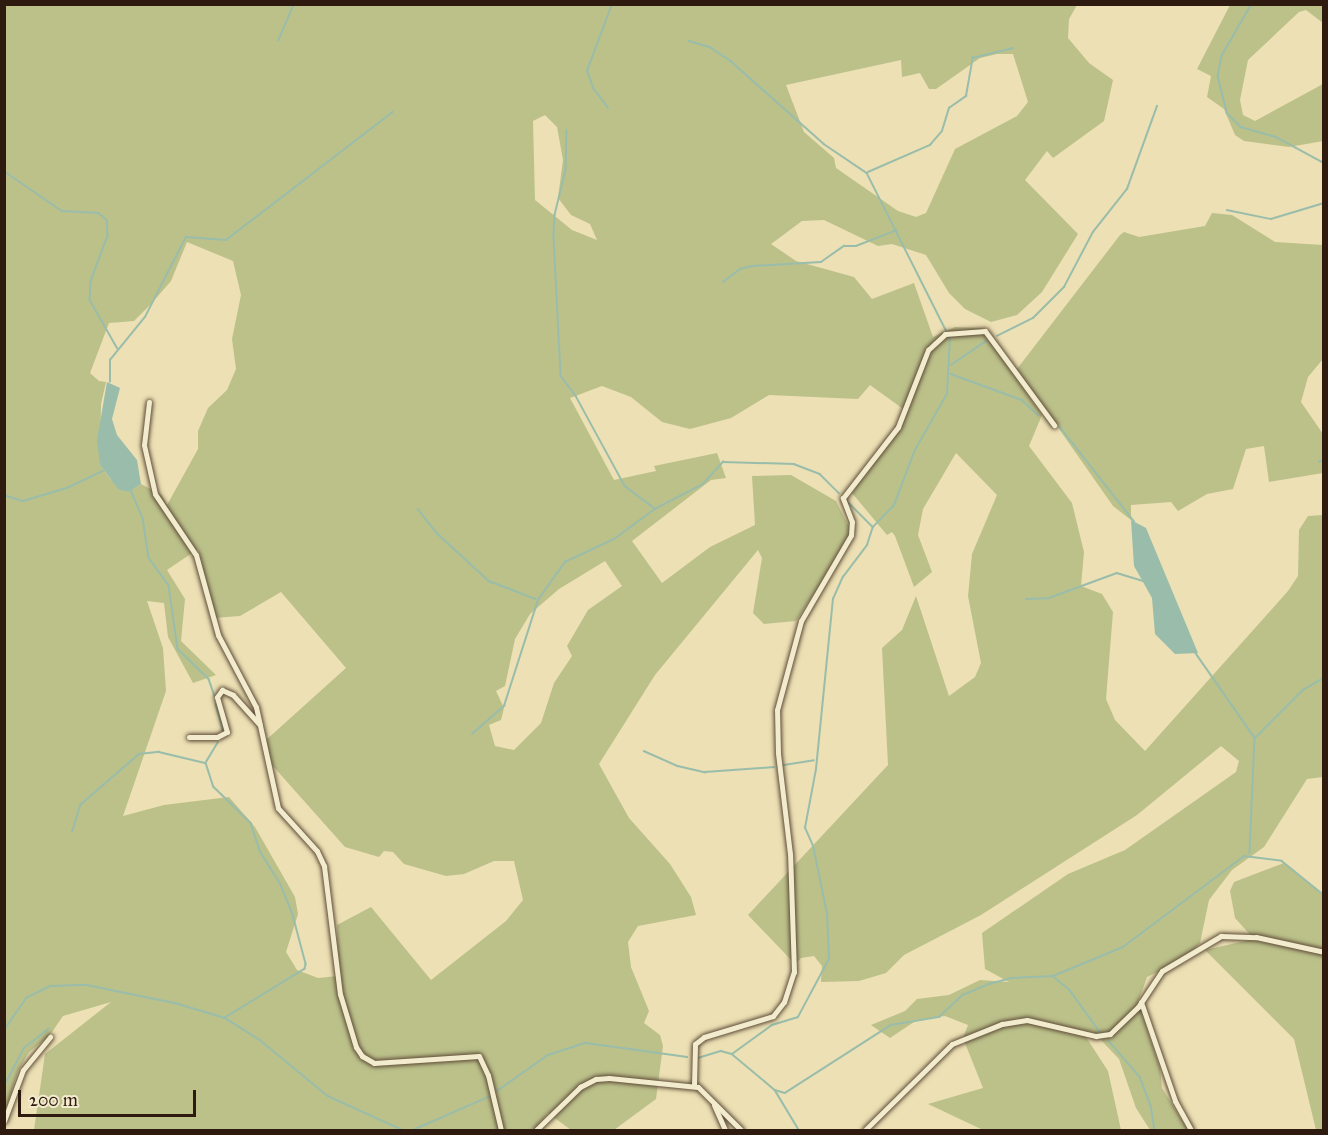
<!DOCTYPE html>
<html>
<head>
<meta charset="utf-8">
<style>
	body { margin:0 }
	#map { position:relative; width:1328px; height:1135px; overflow:hidden; background:#ece0b4; font-family:"IM FELL Great Primer",serif }
	div>[style] { position:absolute }
	[style*='--x'] { left:calc(var(--x)*1px); top:calc(var(--y)*1px); width:calc(var(--w)*1px); rotate:calc(var(--a)*1deg) }
	.green>* { inset:0; background:#bcc18a }
	.water>* { inset:0; background:#99bdaa }
	.stream>* { height:1.5px; margin:-0.75px; padding:0 0.75px; transform-origin:0.75px; border-radius:0.75px; background:#99bdaa }
	.roads { filter:drop-shadow(0 0 2px #5e4c38) drop-shadow(0 0 2px #5e4c38) }
	.street>* { height:5px; margin:-2.5px; padding:0 2.5px; transform-origin:2.5px; border-radius:2.5px; background:#f3ebce }
	span { translate:-50% -50%; white-space:nowrap; text-align:center; line-height:1.15; -webkit-text-stroke:5px #f3ebce; paint-order:stroke }
	.frame { position:absolute; inset:0; border:6px solid #2f1a0f; pointer-events:none }
	.scale { position:absolute; left:18px; top:1090px; width:178px; height:27px; box-sizing:border-box; border:3px solid #2f1a0f; border-top:0; padding-left:8px; font-size:18px; line-height:21px; white-space:nowrap; color:#2f1a0f; -webkit-text-stroke:4px #f3ebce; paint-order:stroke }
</style>
</head>
<body>
<div id="map">
	<div class="green">
		<div style="clip-path:polygon(evenodd,5px 5px,1077px 5px,1069px 19px,1068px 38px,1089px 63px,1113px 80px,1104px 121px,1053px 158px,1047px 151px,1025px 180px,1078px 234px,1042px 292px,1017px 315px,991px 322px,965px 309px,949px 293px,926px 255px,892px 244px,878px 246px,824px 220px,802px 221px,771px 244px,796px 261px,854px 277px,872px 299px,914px 283px,933px 337px,955px 327px,981px 328px,986px 334px,1042px 415px,1029px 446px,1072px 503px,1084px 552px,1081px 586px,1102px 594px,1113px 612px,1106px 699px,1115px 720px,1145px 751px,1288px 591px,1298px 576px,1299px 530px,1308px 516px,1323px 515px,1323px 777px,1307px 779px,1264px 847px,1232px 870px,1209px 900px,1200px 943px,1185px 959px,1147px 977px,1138px 1002px,1160px 1068px,1162px 1088px,1188px 1130px,1150px 1130px,1136px 1108px,1119px 1059px,1101px 1040px,1086px 1037px,1108px 1071px,1121px 1130px,983px 1130px,928px 1104px,983px 1088px,963px 1038px,968px 1025px,945px 1016px,917px 1020px,890px 1038px,871px 1025px,905px 1011px,917px 999px,949px 995px,980px 980px,1009px 982px,985px 969px,982px 933px,1068px 874px,1125px 850px,1236px 772px,1239px 761px,1221px 746px,1137px 815px,981px 915px,904px 955px,886px 973px,859px 981px,821px 982px,822px 966px,814px 956px,801px 958px,795px 964px,748px 915px,888px 765px,882px 648px,902px 630px,916px 596px,949px 696px,975px 677px,981px 663px,968px 596px,972px 554px,997px 495px,956px 453px,923px 509px,918px 535px,932px 572px,914px 587px,895px 536px,892px 532px,887px 535px,852px 493px,906px 411px,870px 385px,858px 399px,769px 395px,731px 418px,690px 429px,662px 422px,631px 397px,602px 386px,570px 398px,614px 480px,656px 471px,654px 466px,717px 453px,726px 478px,711px 480px,632px 541px,662px 583px,710px 547px,755px 525px,752px 476px,791px 475px,836px 501px,853px 535px,796px 621px,764px 624px,753px 613px,762px 558px,758px 550px,655px 675px,599px 764px,629px 818px,670px 864px,691px 897px,696px 915px,638px 926px,628px 942px,631px 967px,649px 1011px,644px 1023px,660px 1035px,663px 1046px,656px 1099px,614px 1130px,571px 1130px,548px 1113px,535px 1130px,34px 1130px,45px 1054px,111px 1002px,63px 1016px,50px 1035px,29px 1052px,18px 1071px,5px 1112px,5px 5px,997px 54px,1013px 54px,1028px 102px,1017px 116px,955px 149px,926px 213px,916px 217px,898px 211px,836px 168px,834px 158px,804px 132px,786px 85px,901px 60px,902px 77px,920px 73px,929px 89px,936px 89px,980px 58px,997px 54px,5px 5px,545px 115px,557px 127px,563px 160px,558px 198px,571px 215px,590px 224px,597px 240px,572px 230px,535px 200px,533px 121px,545px 115px,5px 5px,187px 242px,233px 261px,241px 295px,232px 339px,236px 369px,227px 390px,208px 408px,198px 431px,198px 449px,167px 505px,162px 495px,141px 484px,129px 492px,111px 480px,100px 465px,101px 404px,106px 382px,99px 381px,90px 373px,109px 323px,134px 321px,151px 304px,171px 281px,187px 242px,5px 5px,198px 549px,214px 618px,240px 616px,281px 592px,346px 668px,266px 740px,272px 765px,345px 847px,379px 857px,384px 851px,393px 852px,404px 864px,446px 876px,464px 874px,494px 861px,514px 861px,523px 900px,506px 921px,431px 980px,371px 907px,337px 925px,338px 976px,318px 978px,297px 970px,286px 952px,298px 914px,295px 897px,255px 827px,229px 797px,164px 805px,123px 816px,166px 691px,163px 648px,147px 601px,164px 603px,168px 637px,193px 683px,216px 675px,181px 641px,185px 599px,167px 570px,198px 549px,5px 5px,605px 561px,622px 586px,588px 610px,567px 646px,572px 656px,554px 683px,541px 723px,514px 750px,495px 746px,489px 725px,501px 720px,504px 708px,496px 691px,505px 686px,515px 639px,530px 614px,559px 589px,605px 561px)"></div>
		<div style="clip-path:polygon(1230px 5px,1323px 5px,1323px 23px,1306px 10px,1299px 12px,1248px 60px,1240px 100px,1243px 115px,1255px 121px,1323px 84px,1323px 141px,1289px 147px,1244px 141px,1235px 135px,1224px 109px,1207px 97px,1211px 76px,1197px 69px)"></div>
		<div style="clip-path:polygon(1212px 213px,1232px 215px,1275px 242px,1323px 245px,1323px 359px,1308px 377px,1301px 402px,1323px 434px,1323px 473px,1269px 482px,1264px 446px,1246px 449px,1233px 489px,1207px 494px,1178px 511px,1171px 502px,1131px 505px,1131px 520px,1113px 506px,1017px 369px,1120px 235px,1124px 232px,1139px 237px,1205px 226px)"></div>
		<div style="clip-path:polygon(1284px 863px,1323px 895px,1323px 1130px,1316px 1130px,1294px 1039px,1205px 950px,1254px 939px,1235px 918px,1230px 891px,1234px 882px)"></div>
	</div>
	<div class="water">
		<div style="clip-path:polygon(107px 382px,120px 388px,112px 419px,117px 435px,137px 460px,141px 484px,129px 492px,118px 489px,100px 465px,97px 440px)"></div>
		<div style="clip-path:polygon(1131px 520px,1146px 528px,1198px 653px,1175px 654px,1155px 634px,1152px 598px,1134px 566px)"></div>
	</div>
	<div class="stream">
		<div style="--x:1252;--y:4;--w:60;--a:120"></div>
		<div style="--x:1222;--y:56;--w:20;--a:101"></div>
		<div style="--x:1218;--y:76;--w:38;--a:76"></div>
		<div style="--x:1227;--y:113;--w:20;--a:45"></div>
		<div style="--x:1241;--y:127;--w:36;--a:16"></div>
		<div style="--x:1276;--y:137;--w:55;--a:28.4"></div>
		<div style="--x:278;--y:41;--w:40;--a:-66.6"></div>
		<div style="--x:689;--y:41;--w:22;--a:16"></div>
		<div style="--x:710;--y:47;--w:27;--a:34"></div>
		<div style="--x:732;--y:62;--w:123;--a:41.7"></div>
		<div style="--x:824;--y:144;--w:52;--a:34"></div>
		<div style="--x:867;--y:173;--w:176;--a:63.3"></div>
		<div style="--x:608;--y:108;--w:25;--a:-127"></div>
		<div style="--x:593;--y:88;--w:18;--a:-109"></div>
		<div style="--x:587;--y:71;--w:72;--a:-69.5"></div>
		<div style="--x:567;--y:130;--w:40;--a:91.4"></div>
		<div style="--x:566;--y:170;--w:46;--a:103.7"></div>
		<div style="--x:555;--y:215;--w:22;--a:93"></div>
		<div style="--x:554;--y:237;--w:139;--a:87.1"></div>
		<div style="--x:561;--y:376;--w:25;--a:53"></div>
		<div style="--x:576;--y:396;--w:102;--a:61.4"></div>
		<div style="--x:625;--y:486;--w:36;--a:37"></div>
		<div style="--x:4;--y:171;--w:70;--a:34.6"></div>
		<div style="--x:62;--y:211;--w:37;--a:3"></div>
		<div style="--x:99;--y:213;--w:11;--a:41"></div>
		<div style="--x:107;--y:220;--w:16;--a:86"></div>
		<div style="--x:108;--y:236;--w:48;--a:110.7"></div>
		<div style="--x:91;--y:281;--w:19;--a:93"></div>
		<div style="--x:90;--y:300;--w:56;--a:60.3"></div>
		<div style="--x:868;--y:172;--w:68;--a:-23.5"></div>
		<div style="--x:930;--y:145;--w:18;--a:-49"></div>
		<div style="--x:942;--y:131;--w:24;--a:-73"></div>
		<div style="--x:949;--y:108;--w:21;--a:-35"></div>
		<div style="--x:966;--y:96;--w:39;--a:-80"></div>
		<div style="--x:973;--y:58;--w:41;--a:-14"></div>
		<div style="--x:1227;--y:210;--w:45;--a:11.6"></div>
		<div style="--x:1271;--y:219;--w:55;--a:-16.8"></div>
		<div style="--x:723;--y:282;--w:21;--a:-37"></div>
		<div style="--x:740;--y:269;--w:12;--a:-14"></div>
		<div style="--x:752;--y:266;--w:69;--a:-3.3"></div>
		<div style="--x:821;--y:262;--w:28;--a:-35"></div>
		<div style="--x:844;--y:246;--w:12;--a:0"></div>
		<div style="--x:856;--y:246;--w:44;--a:-21.3"></div>
		<div style="--x:997;--y:336;--w:40;--a:-26.6"></div>
		<div style="--x:1033;--y:318;--w:44;--a:-45"></div>
		<div style="--x:1064;--y:287;--w:62;--a:-62.2"></div>
		<div style="--x:1093;--y:232;--w:55;--a:-51.7"></div>
		<div style="--x:1127;--y:189;--w:88;--a:-70.1"></div>
		<div style="--x:951;--y:365;--w:46;--a:-34.4"></div>
		<div style="--x:951;--y:374;--w:76;--a:20.1"></div>
		<div style="--x:1022;--y:400;--w:22;--a:43"></div>
		<div style="--x:110;--y:382;--w:22;--a:-90"></div>
		<div style="--x:110;--y:360;--w:55;--a:-50.9"></div>
		<div style="--x:145;--y:317;--w:90;--a:-62.9"></div>
		<div style="--x:186;--y:237;--w:40;--a:4.3"></div>
		<div style="--x:226;--y:240;--w:210;--a:-37.5"></div>
		<div style="--x:1060;--y:427;--w:120;--a:51.8"></div>
		<div style="--x:1319;--y:462;--w:6;--a:-31"></div>
		<div style="--x:131;--y:490;--w:30;--a:67"></div>
		<div style="--x:143;--y:518;--w:40;--a:81.5"></div>
		<div style="--x:149;--y:558;--w:34;--a:54"></div>
		<div style="--x:169;--y:586;--w:64;--a:81.9"></div>
		<div style="--x:178;--y:649;--w:43;--a:44.1"></div>
		<div style="--x:209;--y:679;--w:18;--a:71"></div>
		<div style="--x:4;--y:495;--w:20;--a:18"></div>
		<div style="--x:23;--y:501;--w:46;--a:-16.5"></div>
		<div style="--x:67;--y:488;--w:44;--a:-25.4"></div>
		<div style="--x:847;--y:501;--w:37;--a:45"></div>
		<div style="--x:418;--y:509;--w:31;--a:52"></div>
		<div style="--x:437;--y:533;--w:71;--a:42.7"></div>
		<div style="--x:489;--y:581;--w:50;--a:21"></div>
		<div style="--x:1026;--y:599;--w:23;--a:-2"></div>
		<div style="--x:1049;--y:598;--w:72;--a:-20.2"></div>
		<div style="--x:1117;--y:573;--w:28;--a:17"></div>
		<div style="--x:1195;--y:652;--w:105;--a:55.1"></div>
		<div style="--x:1255;--y:738;--w:115;--a:92.5"></div>
		<div style="--x:216;--y:704;--w:28;--a:75"></div>
		<div style="--x:472;--y:734;--w:43;--a:-41.2"></div>
		<div style="--x:504;--y:706;--w:111;--a:-72.2"></div>
		<div style="--x:538;--y:600;--w:47;--a:-54.6"></div>
		<div style="--x:565;--y:562;--w:54;--a:-25.1"></div>
		<div style="--x:614;--y:539;--w:51;--a:-36.2"></div>
		<div style="--x:655;--y:509;--w:54;--a:-27.5"></div>
		<div style="--x:703;--y:484;--w:30;--a:-48"></div>
		<div style="--x:723;--y:462;--w:71;--a:1.6"></div>
		<div style="--x:794;--y:464;--w:28;--a:21"></div>
		<div style="--x:820;--y:474;--w:27;--a:45"></div>
		<div style="--x:1255;--y:738;--w:68;--a:-45"></div>
		<div style="--x:1303;--y:690;--w:24;--a:-30"></div>
		<div style="--x:644;--y:751;--w:37;--a:24"></div>
		<div style="--x:678;--y:766;--w:28;--a:13"></div>
		<div style="--x:705;--y:772;--w:69;--a:-4.1"></div>
		<div style="--x:206;--y:762;--w:23;--a:-59"></div>
		<div style="--x:206;--y:763;--w:25;--a:72"></div>
		<div style="--x:214;--y:787;--w:52;--a:44.2"></div>
		<div style="--x:251;--y:823;--w:29;--a:72"></div>
		<div style="--x:260;--y:851;--w:40;--a:58"></div>
		<div style="--x:281;--y:885;--w:32;--a:68"></div>
		<div style="--x:293;--y:915;--w:51;--a:75.1"></div>
		<div style="--x:306;--y:964;--w:5;--a:101"></div>
		<div style="--x:305;--y:969;--w:94;--a:148.5"></div>
		<div style="--x:784;--y:765;--w:30;--a:-9"></div>
		<div style="--x:72;--y:832;--w:28;--a:-73"></div>
		<div style="--x:80;--y:805;--w:78;--a:-40.8"></div>
		<div style="--x:139;--y:754;--w:20;--a:-6"></div>
		<div style="--x:159;--y:752;--w:47;--a:13.4"></div>
		<div style="--x:1054;--y:977;--w:19;--a:39"></div>
		<div style="--x:1069;--y:989;--w:53;--a:54.2"></div>
		<div style="--x:4;--y:1030;--w:39;--a:-55"></div>
		<div style="--x:26;--y:998;--w:28;--a:-26"></div>
		<div style="--x:51;--y:986;--w:36;--a:-2"></div>
		<div style="--x:87;--y:985;--w:90;--a:11.6"></div>
		<div style="--x:175;--y:1003;--w:52;--a:16.7"></div>
		<div style="--x:225;--y:1018;--w:41;--a:32.2"></div>
		<div style="--x:260;--y:1040;--w:88;--a:39.5"></div>
		<div style="--x:328;--y:1096;--w:82;--a:24.4"></div>
		<div style="--x:1108;--y:1040;--w:49;--a:49.1"></div>
		<div style="--x:1140;--y:1077;--w:30;--a:69"></div>
		<div style="--x:1151;--y:1105;--w:25;--a:81"></div>
		<div style="--x:732;--y:1054;--w:49;--a:-35.9"></div>
		<div style="--x:772;--y:1025;--w:27;--a:-17"></div>
		<div style="--x:798;--y:1017;--w:66;--a:-61.9"></div>
		<div style="--x:829;--y:959;--w:45;--a:-92.5"></div>
		<div style="--x:827;--y:914;--w:69;--a:-101.6"></div>
		<div style="--x:813;--y:846;--w:20;--a:-114"></div>
		<div style="--x:805;--y:828;--w:60;--a:-79.4"></div>
		<div style="--x:816;--y:769;--w:171;--a:-84.3"></div>
		<div style="--x:833;--y:599;--w:24;--a:-66"></div>
		<div style="--x:843;--y:577;--w:40;--a:-53"></div>
		<div style="--x:867;--y:545;--w:19;--a:-72"></div>
		<div style="--x:873;--y:527;--w:30;--a:-46"></div>
		<div style="--x:894;--y:505;--w:59;--a:-69.1"></div>
		<div style="--x:915;--y:450;--w:64;--a:-60.3"></div>
		<div style="--x:947;--y:394;--w:57;--a:-87"></div>
		<div style="--x:698;--y:1058;--w:24;--a:-17"></div>
		<div style="--x:721;--y:1051;--w:11;--a:15"></div>
		<div style="--x:732;--y:1054;--w:56;--a:39.9"></div>
		<div style="--x:775;--y:1090;--w:47;--a:59"></div>
		<div style="--x:4;--y:1086;--w:43;--a:-62.2"></div>
		<div style="--x:24;--y:1048;--w:31;--a:-38"></div>
		<div style="--x:775;--y:1090;--w:10;--a:17"></div>
		<div style="--x:785;--y:1093;--w:126;--a:-32.7"></div>
		<div style="--x:891;--y:1025;--w:49;--a:-9.5"></div>
		<div style="--x:939;--y:1017;--w:33;--a:-43"></div>
		<div style="--x:963;--y:995;--w:28;--a:-23"></div>
		<div style="--x:989;--y:984;--w:23;--a:-15"></div>
		<div style="--x:1011;--y:978;--w:42;--a:-2.7"></div>
		<div style="--x:1053;--y:976;--w:76;--a:-22.5"></div>
		<div style="--x:1123;--y:947;--w:151;--a:-36.9"></div>
		<div style="--x:1244;--y:856;--w:38;--a:7"></div>
		<div style="--x:1282;--y:861;--w:54;--a:39"></div>
		<div style="--x:497;--y:1091;--w:62;--a:-35.2"></div>
		<div style="--x:548;--y:1055;--w:40;--a:-18"></div>
		<div style="--x:586;--y:1043;--w:102;--a:7.9"></div>
		<div style="--x:413;--y:1130;--w:82;--a:-23.7"></div>
	</div>
	<div class="roads">
		<div class="street">
			<div style="--x:149;--y:402;--w:43;--a:96.6"></div>
			<div style="--x:144;--y:445;--w:50;--a:77.3"></div>
			<div style="--x:155;--y:494;--w:73;--a:56.1"></div>
			<div style="--x:196;--y:555;--w:83;--a:74.6"></div>
			<div style="--x:218;--y:635;--w:81;--a:62.2"></div>
			<div style="--x:256;--y:707;--w:103;--a:77.7"></div>
			<div style="--x:278;--y:808;--w:58;--a:47.8"></div>
			<div style="--x:317;--y:851;--w:17;--a:65"></div>
			<div style="--x:324;--y:866;--w:129;--a:82.9"></div>
			<div style="--x:340;--y:994;--w:55;--a:73.2"></div>
			<div style="--x:356;--y:1047;--w:11;--a:56"></div>
			<div style="--x:362;--y:1056;--w:14;--a:30"></div>
			<div style="--x:374;--y:1063;--w:105;--a:-3.8"></div>
			<div style="--x:479;--y:1056;--w:21;--a:65"></div>
			<div style="--x:488;--y:1075;--w:57;--a:76.7"></div>
			<div style="--x:189;--y:737;--w:28;--a:0"></div>
			<div style="--x:217;--y:737;--w:11;--a:-27"></div>
			<div style="--x:227;--y:732;--w:36;--a:-106"></div>
			<div style="--x:217;--y:697;--w:9;--a:-54"></div>
			<div style="--x:222;--y:690;--w:12;--a:24"></div>
			<div style="--x:233;--y:695;--w:40;--a:48"></div>
			<div style="--x:1141;--y:1002;--w:105;--a:71"></div>
			<div style="--x:1175;--y:1101;--w:33;--a:61"></div>
			<div style="--x:694;--y:1086;--w:42;--a:-88.6"></div>
			<div style="--x:695;--y:1044;--w:11;--a:-38"></div>
			<div style="--x:704;--y:1037;--w:72;--a:-16.9"></div>
			<div style="--x:773;--y:1016;--w:18;--a:-52"></div>
			<div style="--x:784;--y:1002;--w:32;--a:-72"></div>
			<div style="--x:794;--y:972;--w:118;--a:-91.9"></div>
			<div style="--x:790;--y:854;--w:102;--a:-96.8"></div>
			<div style="--x:778;--y:753;--w:43;--a:-91.3"></div>
			<div style="--x:777;--y:710;--w:92;--a:-74.9"></div>
			<div style="--x:801;--y:621;--w:99;--a:-59.8"></div>
			<div style="--x:851;--y:535;--w:13;--a:-86"></div>
			<div style="--x:852;--y:522;--w:26;--a:-111"></div>
			<div style="--x:843;--y:498;--w:90;--a:-52.2"></div>
			<div style="--x:898;--y:427;--w:83;--a:-68.7"></div>
			<div style="--x:928;--y:350;--w:23;--a:-43"></div>
			<div style="--x:945;--y:334;--w:40;--a:-4.3"></div>
			<div style="--x:985;--y:331;--w:117;--a:53.7"></div>
			<div style="--x:714;--y:1105;--w:27;--a:66"></div>
			<div style="--x:4;--y:1121;--w:54;--a:-69.6"></div>
			<div style="--x:23;--y:1070;--w:43;--a:-50.7"></div>
			<div style="--x:536;--y:1130;--w:62;--a:-44.3"></div>
			<div style="--x:580;--y:1087;--w:18;--a:-27"></div>
			<div style="--x:596;--y:1079;--w:13;--a:-4"></div>
			<div style="--x:609;--y:1078;--w:89;--a:5.8"></div>
			<div style="--x:698;--y:1087;--w:61;--a:45"></div>
			<div style="--x:865;--y:1130;--w:122;--a:-44.7"></div>
			<div style="--x:952;--y:1044;--w:54;--a:-21.8"></div>
			<div style="--x:1002;--y:1024;--w:25;--a:-9"></div>
			<div style="--x:1027;--y:1020;--w:71;--a:13.1"></div>
			<div style="--x:1096;--y:1036;--w:14;--a:-8"></div>
			<div style="--x:1110;--y:1034;--w:39;--a:-44"></div>
			<div style="--x:1138;--y:1007;--w:43;--a:-56.3"></div>
			<div style="--x:1162;--y:971;--w:69;--a:-30.7"></div>
			<div style="--x:1221;--y:936;--w:35;--a:2"></div>
			<div style="--x:1256;--y:937;--w:70;--a:12.4"></div>
		</div>
	</div>
	<div class="frame"></div>
	<div class="scale">200 m</div>
</div>
</body>
</html>
